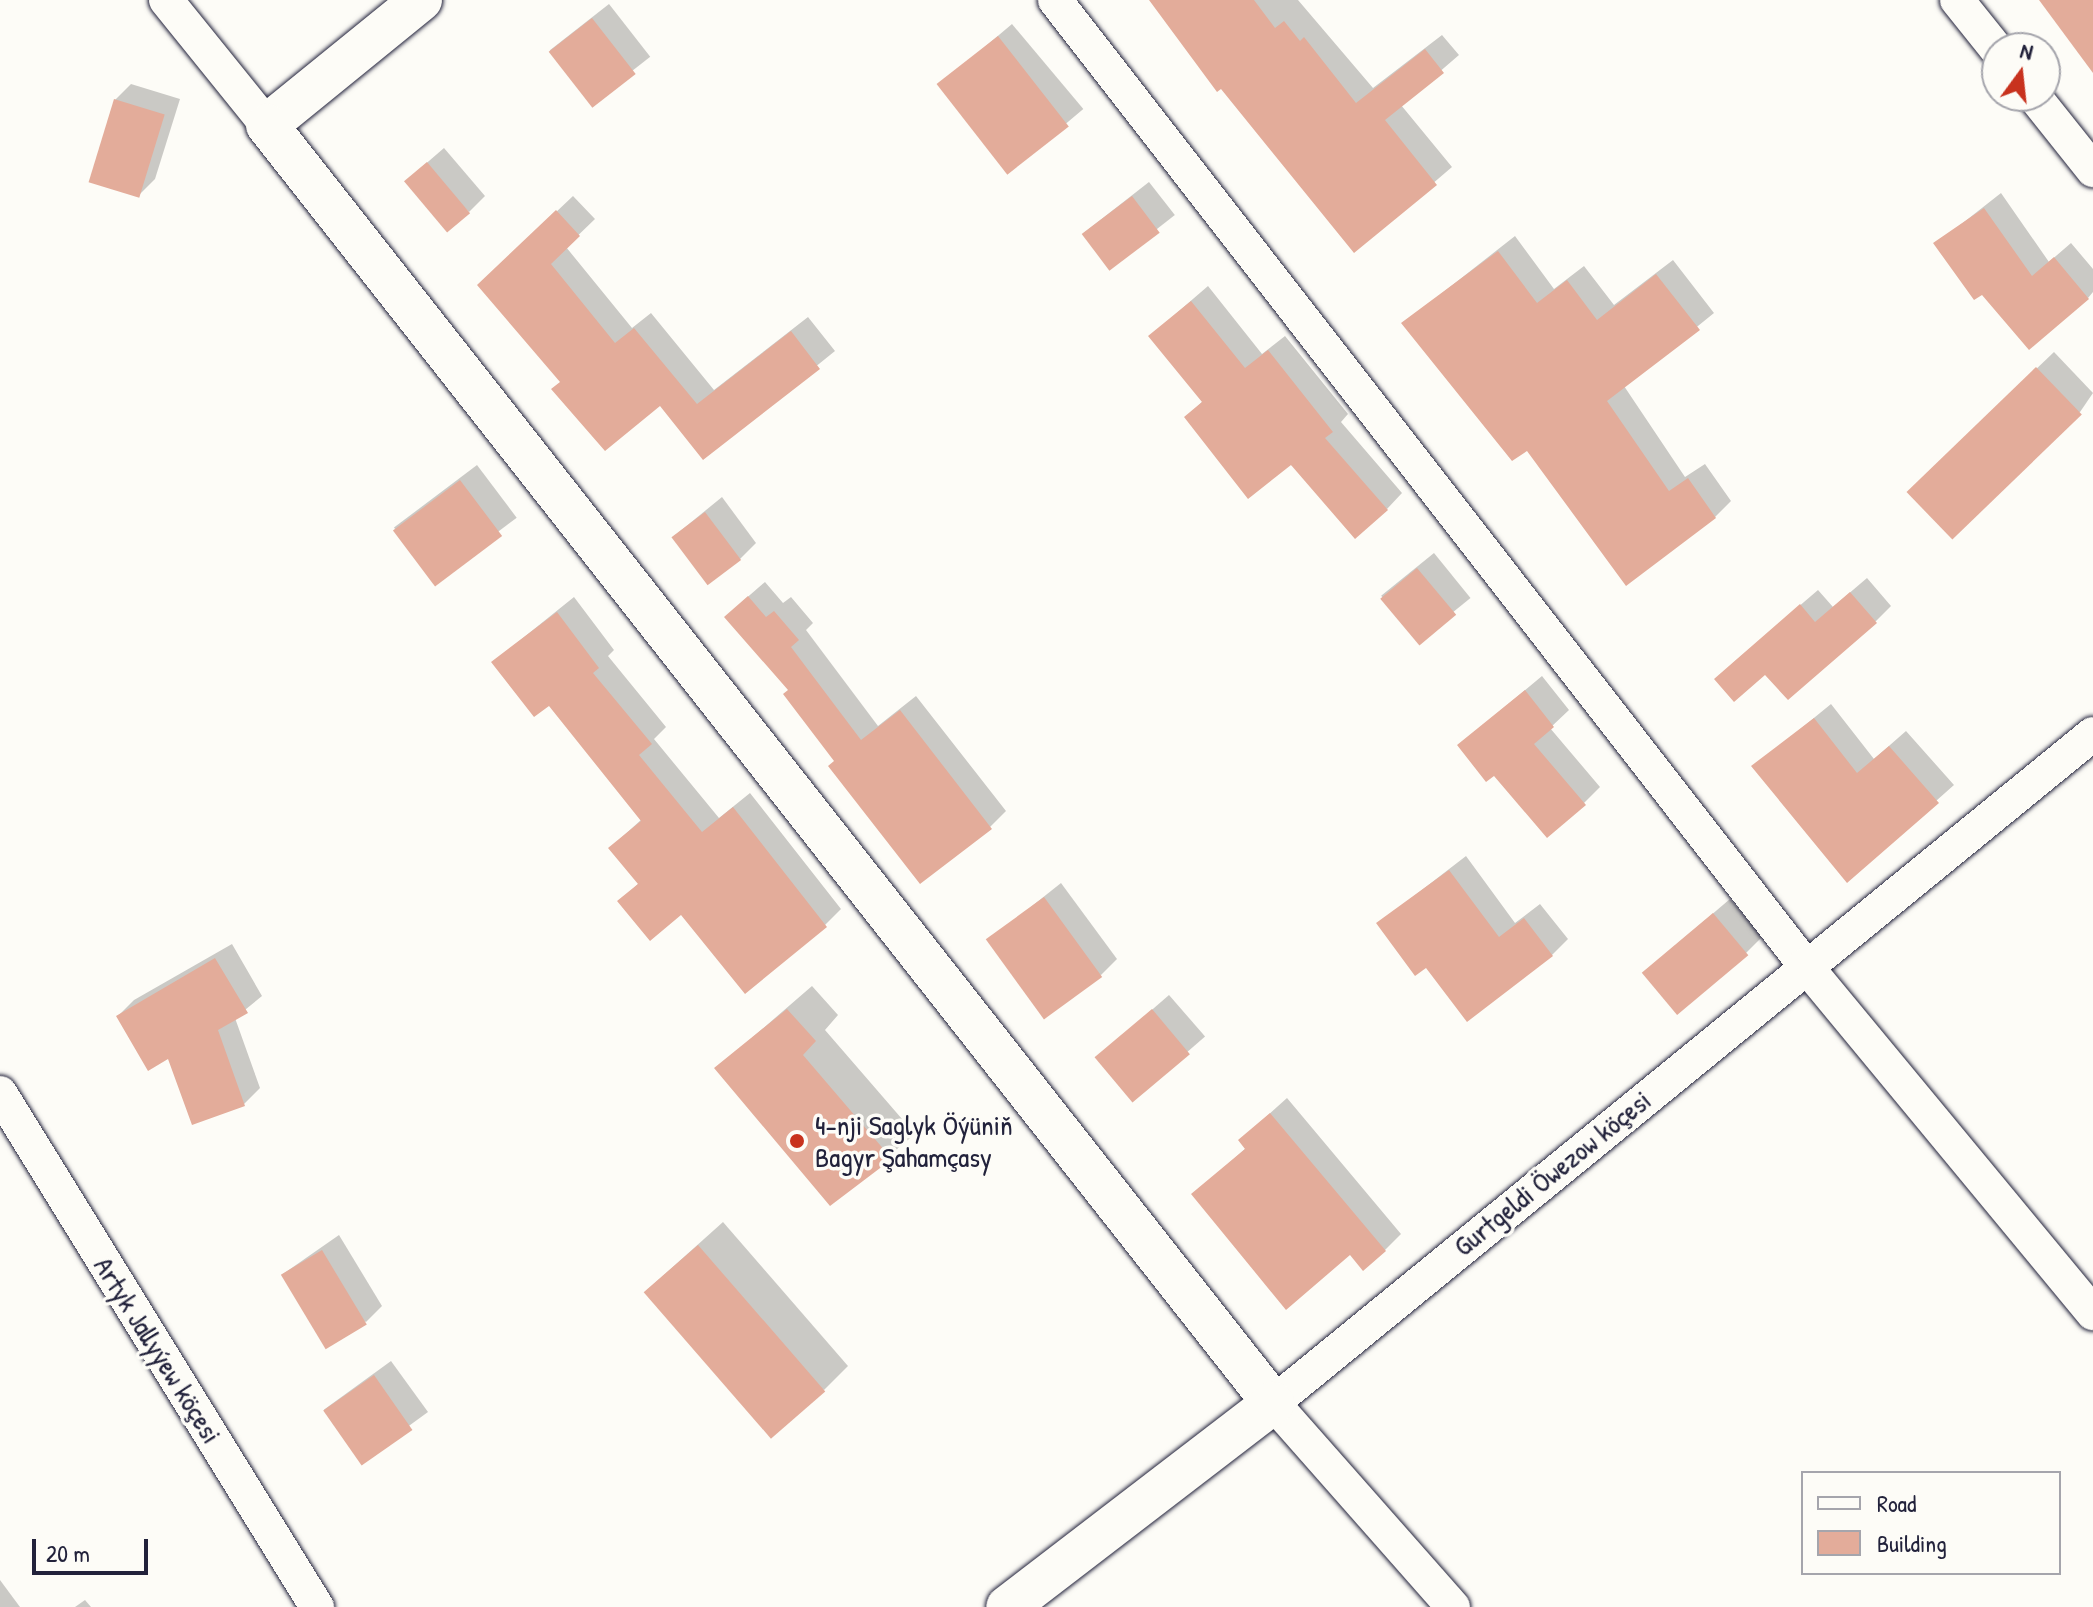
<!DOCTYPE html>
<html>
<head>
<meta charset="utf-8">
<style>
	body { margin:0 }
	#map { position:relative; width:2093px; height:1607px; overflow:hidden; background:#fdfcf7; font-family:"Patrick Hand",sans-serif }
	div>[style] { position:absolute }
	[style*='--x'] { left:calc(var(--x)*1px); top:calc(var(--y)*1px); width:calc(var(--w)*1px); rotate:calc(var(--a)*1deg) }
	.shadow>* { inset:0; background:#0003; transform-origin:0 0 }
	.building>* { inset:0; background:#e3ac9a; transform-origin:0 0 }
	.roads { filter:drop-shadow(0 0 2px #22223b) drop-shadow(0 0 2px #22223b) }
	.minor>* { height:34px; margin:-17px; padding:0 17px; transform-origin:17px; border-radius:17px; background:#fdfcf7 }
	.tertiary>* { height:42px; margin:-21px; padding:0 21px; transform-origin:21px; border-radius:21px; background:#fdfcf7 }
	.dots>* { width:22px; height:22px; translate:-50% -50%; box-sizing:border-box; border:4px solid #fdfcf7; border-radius:50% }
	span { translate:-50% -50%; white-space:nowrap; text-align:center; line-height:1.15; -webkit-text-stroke:7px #fdfcf7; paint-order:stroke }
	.poi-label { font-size:28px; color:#22223b }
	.left { translate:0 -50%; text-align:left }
	.street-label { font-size:28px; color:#22223b }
	.legend { position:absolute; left:1801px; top:1471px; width:260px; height:104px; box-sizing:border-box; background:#fdfcf7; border:2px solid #a5a5ac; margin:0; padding:10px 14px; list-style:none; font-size:24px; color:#22223b }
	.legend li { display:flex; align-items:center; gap:16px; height:40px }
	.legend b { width:40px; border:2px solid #a5a5ac }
	.north { position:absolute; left:1981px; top:32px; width:80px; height:80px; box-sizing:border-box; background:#fdfcf7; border:2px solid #a5a5ac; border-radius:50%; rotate:15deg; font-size:22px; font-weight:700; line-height:32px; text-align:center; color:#22223b }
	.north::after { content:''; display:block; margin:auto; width:28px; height:36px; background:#c8321e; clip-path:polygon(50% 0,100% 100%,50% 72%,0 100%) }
	.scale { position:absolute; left:32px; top:1539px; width:116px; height:36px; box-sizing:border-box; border:4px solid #22223b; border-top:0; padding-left:10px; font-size:24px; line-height:28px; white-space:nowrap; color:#22223b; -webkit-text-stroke:6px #fdfcf7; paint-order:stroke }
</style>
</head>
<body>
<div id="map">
	<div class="shadow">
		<div style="clip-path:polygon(1168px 0,1298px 0,1373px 88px,1442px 35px,1459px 55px,1401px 105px,1452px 167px,1355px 250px)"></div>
		<div style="left:609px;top:4px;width:67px;height:75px;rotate:52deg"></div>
		<div style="left:1012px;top:24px;width:111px;height:94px;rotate:50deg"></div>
		<div style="clip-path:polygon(131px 84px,180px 99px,155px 179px,139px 195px,115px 100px)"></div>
		<div style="clip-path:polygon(444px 148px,485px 196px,469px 212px,422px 167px)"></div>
		<div style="left:1149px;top:182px;width:42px;height:83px;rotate:52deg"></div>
		<div style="clip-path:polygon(2001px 193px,2049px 262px,2071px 243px,2093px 269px,2093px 292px,2088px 298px,1936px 244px)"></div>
		<div style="clip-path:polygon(573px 196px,595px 219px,566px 247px,632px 328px,651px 313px,714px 390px,808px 317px,835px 351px,704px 457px,660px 403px,562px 381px,496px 269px)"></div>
		<div style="clip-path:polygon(1515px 236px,1554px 289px,1584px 266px,1614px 305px,1673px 260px,1714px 313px,1624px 386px,1685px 477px,1705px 464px,1731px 501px,1715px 517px,1528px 448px,1404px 323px)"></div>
		<div style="clip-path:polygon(1208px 286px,1262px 354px,1285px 336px,1348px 414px,1341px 422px,1402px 493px,1387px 509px,1186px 417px,1203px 401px,1150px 336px)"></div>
		<div style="clip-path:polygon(2054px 352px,2093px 393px,2080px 412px,1925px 475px)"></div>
		<div style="left:477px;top:465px;width:66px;height:104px;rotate:53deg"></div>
		<div style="clip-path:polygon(722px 497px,756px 543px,740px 559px,673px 537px)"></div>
		<div style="left:1434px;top:553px;width:58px;height:68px;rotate:51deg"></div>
		<div style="clip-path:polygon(1867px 578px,1891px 606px,1876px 621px,1765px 672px,1733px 663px,1818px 590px,1833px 607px)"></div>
		<div style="clip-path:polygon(765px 582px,783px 603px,791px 597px,813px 623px,806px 630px,878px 726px,916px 696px,1006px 811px,990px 827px,836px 761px,743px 601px)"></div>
		<div style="clip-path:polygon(574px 597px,614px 650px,608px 656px,666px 727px,654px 739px,719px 818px,750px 793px,841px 909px,825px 925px,620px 901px,639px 883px,610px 848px,642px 819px,549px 703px,493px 662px)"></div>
		<div style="clip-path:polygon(1542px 676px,1569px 710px,1550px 728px,1600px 787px,1584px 803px,1494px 773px,1459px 745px)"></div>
		<div style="clip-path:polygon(1831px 704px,1874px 759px,1906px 731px,1954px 785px,1847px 880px,1754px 767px)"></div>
		<div style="clip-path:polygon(1466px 856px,1515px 923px,1540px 904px,1568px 939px,1552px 955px,1426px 965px,1379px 923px)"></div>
		<div style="clip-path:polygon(1061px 883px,1117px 959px,1101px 975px,989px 940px)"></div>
		<div style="clip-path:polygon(1730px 899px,1762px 937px,1746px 953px,1644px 972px)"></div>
		<div style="clip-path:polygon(232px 944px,262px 996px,235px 1018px,260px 1088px,244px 1104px,118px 1016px,134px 1000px)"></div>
		<div style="clip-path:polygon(812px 986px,838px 1015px,825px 1030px,915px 1134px,831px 1204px,716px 1069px)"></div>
		<div style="left:1169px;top:995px;width:55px;height:95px;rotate:49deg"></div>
		<div style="clip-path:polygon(1287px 1098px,1401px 1234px,1385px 1250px,1350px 1252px,1194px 1194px,1246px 1148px,1240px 1140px)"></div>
		<div style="clip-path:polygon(723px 1222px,848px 1366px,824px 1390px,646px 1291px)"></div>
		<div style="clip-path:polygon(339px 1235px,382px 1306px,366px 1322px,283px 1274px)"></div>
		<div style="left:391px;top:1361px;width:63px;height:83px;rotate:54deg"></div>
		<div style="clip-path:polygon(0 1580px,20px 1607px,0 1607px)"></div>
		<div style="clip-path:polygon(85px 1600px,91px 1607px,75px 1607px)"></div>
	</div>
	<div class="building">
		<div style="clip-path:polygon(1149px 0,1254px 0,1275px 28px,1284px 21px,1300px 41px,1304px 37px,1356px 103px,1425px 49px,1444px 73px,1385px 120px,1437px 185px,1354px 253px,1221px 89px,1217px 92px)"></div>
		<div style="clip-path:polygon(2039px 0,2093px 0,2093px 73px)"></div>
		<div style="left:592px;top:18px;width:71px;height:55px;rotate:52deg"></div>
		<div style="left:998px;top:36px;width:115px;height:78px;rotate:52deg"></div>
		<div style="left:114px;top:99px;width:53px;height:87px;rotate:17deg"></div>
		<div style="left:427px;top:162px;width:67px;height:30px;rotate:50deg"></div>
		<div style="left:1132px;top:196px;width:46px;height:63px;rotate:53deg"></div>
		<div style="clip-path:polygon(1984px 208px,2032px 276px,2054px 257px,2089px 299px,2029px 350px,1982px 295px,1974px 300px,1933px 243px)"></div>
		<div style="clip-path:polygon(556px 210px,580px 236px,551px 264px,615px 343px,634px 328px,697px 404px,791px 331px,820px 369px,703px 460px,660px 406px,605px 451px,551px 389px,560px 382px,477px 285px)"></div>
		<div style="clip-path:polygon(1498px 251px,1537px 303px,1567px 280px,1597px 320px,1656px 274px,1700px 330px,1607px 401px,1669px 491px,1688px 478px,1716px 518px,1626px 586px,1527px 451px,1512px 461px,1401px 323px)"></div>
		<div style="clip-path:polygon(1191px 301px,1245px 368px,1268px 350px,1333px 432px,1325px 438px,1388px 510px,1355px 539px,1291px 465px,1248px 499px,1184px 417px,1202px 402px,1148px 336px)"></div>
		<div style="left:2036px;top:367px;width:66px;height:180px;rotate:46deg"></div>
		<div style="left:460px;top:480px;width:70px;height:84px;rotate:53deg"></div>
		<div style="left:705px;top:512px;width:60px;height:42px;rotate:53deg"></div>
		<div style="left:1417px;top:568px;width:61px;height:48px;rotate:50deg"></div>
		<div style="clip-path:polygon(1850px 592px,1877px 623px,1788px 700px,1765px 675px,1734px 702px,1714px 679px,1800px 604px,1815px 622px)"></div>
		<div style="clip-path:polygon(748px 596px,766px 617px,774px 611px,799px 640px,791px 647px,861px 740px,900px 710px,992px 829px,920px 884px,828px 766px,834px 761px,783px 694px,788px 690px,724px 617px)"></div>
		<div style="clip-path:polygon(557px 612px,599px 668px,593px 673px,652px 744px,639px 755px,702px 832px,733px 807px,827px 927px,745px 994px,681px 915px,650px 941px,617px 901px,638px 884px,608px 848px,641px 821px,549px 706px,534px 717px,491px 662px)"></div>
		<div style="clip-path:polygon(1525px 690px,1554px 727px,1534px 744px,1586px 805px,1547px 838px,1494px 776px,1486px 782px,1457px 745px)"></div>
		<div style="clip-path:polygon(1814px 718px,1857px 773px,1889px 746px,1939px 803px,1847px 883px,1751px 766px)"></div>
		<div style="clip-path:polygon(1449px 870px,1499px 937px,1524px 918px,1553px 956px,1467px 1022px,1426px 968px,1415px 976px,1376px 923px)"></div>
		<div style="left:1044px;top:897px;width:99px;height:72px;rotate:54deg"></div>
		<div style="left:1713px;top:913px;width:55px;height:93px;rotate:50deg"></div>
		<div style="clip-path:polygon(215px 958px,248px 1013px,218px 1030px,245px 1106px,192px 1125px,168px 1059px,148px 1071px,116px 1016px)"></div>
		<div style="clip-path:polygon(787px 1009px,816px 1041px,803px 1055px,892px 1159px,830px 1206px,714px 1068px)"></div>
		<div style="left:1152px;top:1009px;width:59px;height:75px;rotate:50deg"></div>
		<div style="clip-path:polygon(1270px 1113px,1386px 1251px,1363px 1271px,1350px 1255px,1286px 1310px,1191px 1194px,1245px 1149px,1238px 1140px)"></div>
		<div style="left:698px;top:1245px;width:194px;height:72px;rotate:49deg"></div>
		<div style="left:322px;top:1250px;width:87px;height:48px;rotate:59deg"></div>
		<div style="left:374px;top:1375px;width:67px;height:62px;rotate:55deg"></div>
	</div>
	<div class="roads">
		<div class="minor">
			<div style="--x:166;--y:0;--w:161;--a:51.1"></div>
			<div style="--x:1055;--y:0;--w:1222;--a:52.15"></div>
			<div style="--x:1805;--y:965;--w:452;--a:50.4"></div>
			<div style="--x:1957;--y:0;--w:64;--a:51.3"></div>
			<div style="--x:2034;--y:96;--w:95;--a:51.4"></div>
			<div style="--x:0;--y:1093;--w:604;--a:58.34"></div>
			<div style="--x:1453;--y:1607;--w:272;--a:-131.4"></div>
			<div style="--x:1273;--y:1403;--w:1058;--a:-39.21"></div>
		</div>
		<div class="tertiary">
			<div style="--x:421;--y:0;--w:198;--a:140.9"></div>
			<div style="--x:267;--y:125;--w:1626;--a:51.79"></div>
			<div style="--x:1273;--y:1403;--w:335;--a:142.5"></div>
		</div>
	</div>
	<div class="dots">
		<div style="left:797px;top:1141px;background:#c8321e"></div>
	</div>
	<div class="poi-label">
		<span class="left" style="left:815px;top:1141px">4-nji Saglyk Öýüniň<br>Bagyr Şahamçasy</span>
	</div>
	<div class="street-label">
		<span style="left:1552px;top:1173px;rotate:-39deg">Gurtgeldi Öwezow köçesi</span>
		<span style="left:158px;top:1350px;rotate:58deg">Artyk Jallyýew köçesi</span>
	</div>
	<ul class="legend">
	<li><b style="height:10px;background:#fdfcf7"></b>Road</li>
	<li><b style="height:22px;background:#e3ac9a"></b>Building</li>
	</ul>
	<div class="north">N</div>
	<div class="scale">20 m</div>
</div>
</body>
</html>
